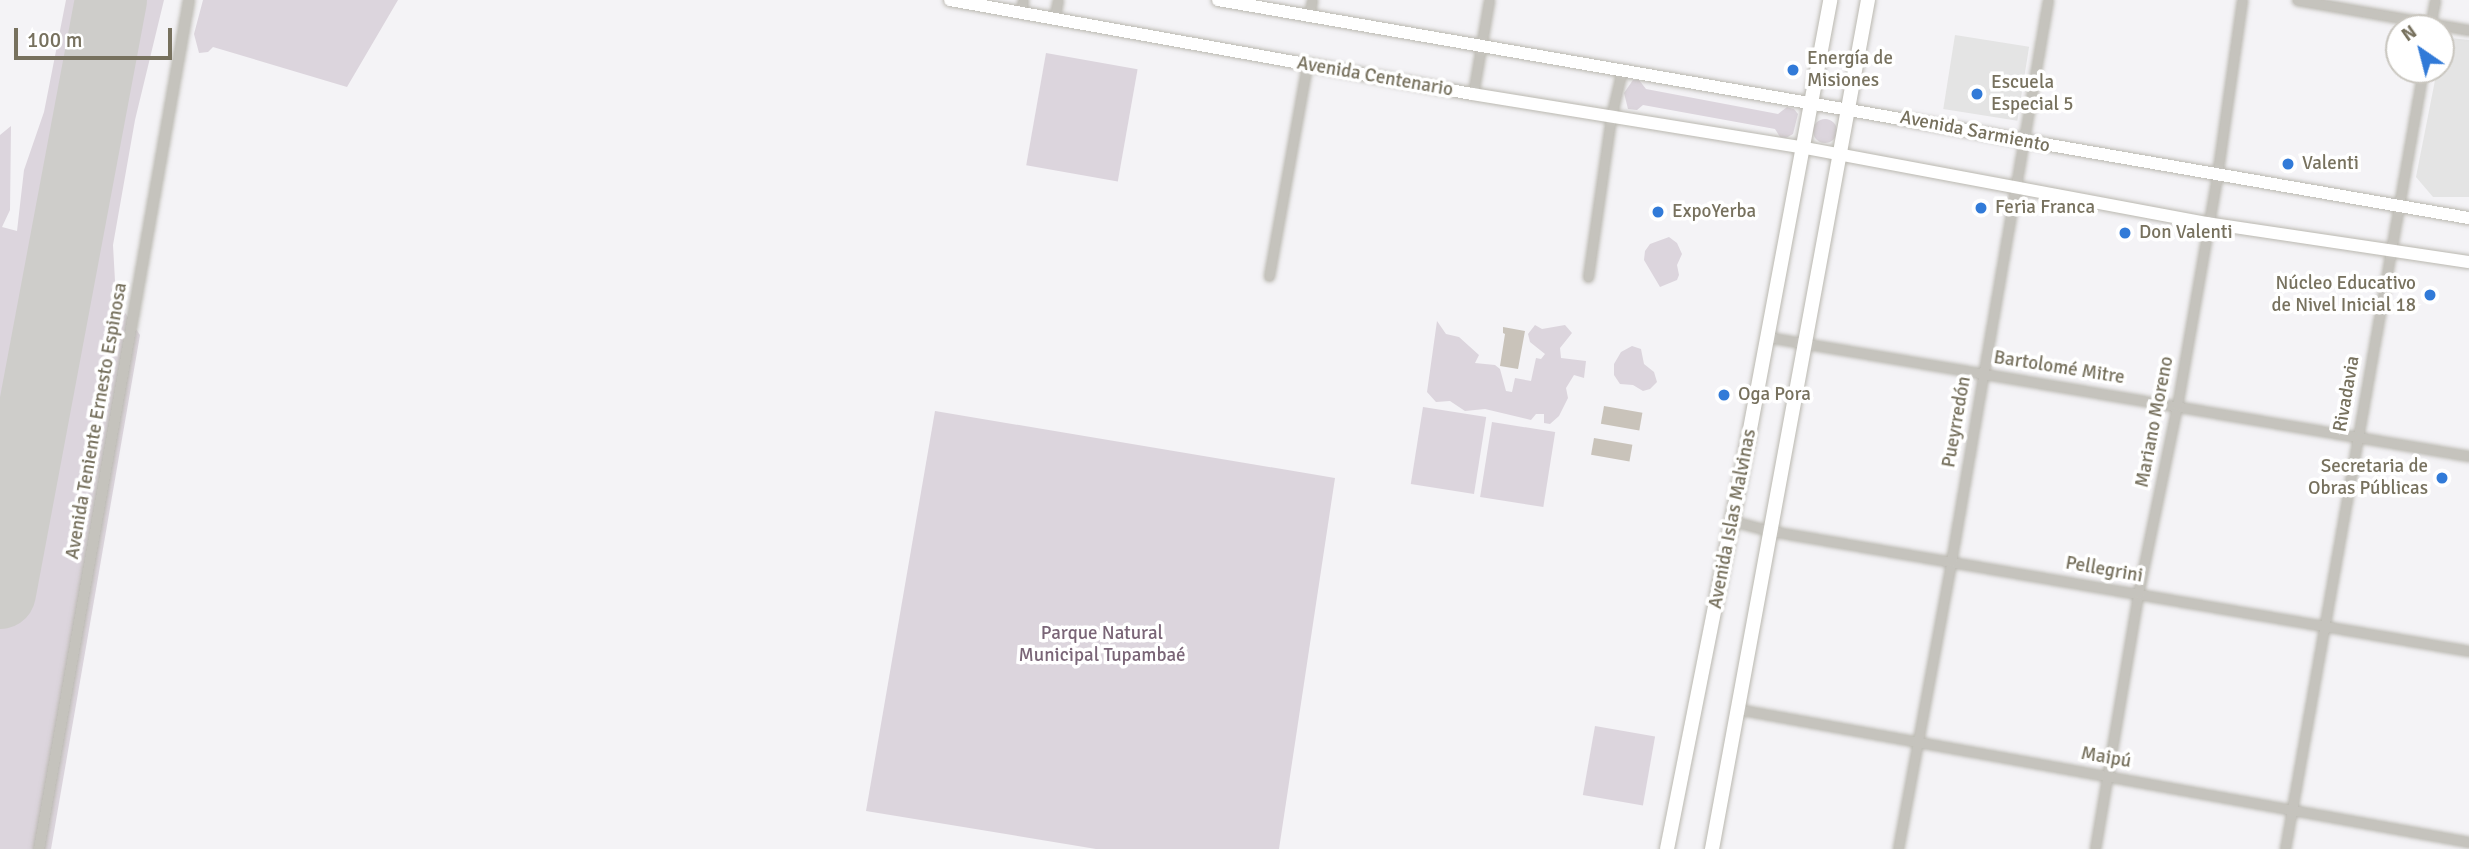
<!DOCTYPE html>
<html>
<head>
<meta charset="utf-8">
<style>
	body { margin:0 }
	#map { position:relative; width:2469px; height:849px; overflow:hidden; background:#f4f3f6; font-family:Signika,sans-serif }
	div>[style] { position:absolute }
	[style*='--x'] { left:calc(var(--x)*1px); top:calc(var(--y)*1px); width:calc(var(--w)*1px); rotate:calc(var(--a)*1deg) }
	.built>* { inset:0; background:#e4e4e4; transform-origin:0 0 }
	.green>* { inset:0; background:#dcd5dd; transform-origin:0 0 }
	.round { border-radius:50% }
	.water>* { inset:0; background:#c9c3ba; transform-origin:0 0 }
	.runway>* { height:72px; margin:-36px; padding:0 36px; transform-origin:36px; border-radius:36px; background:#cecdca }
	.roads { filter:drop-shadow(0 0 2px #bab8b0) drop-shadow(0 0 2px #bab8b0) }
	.minor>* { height:9px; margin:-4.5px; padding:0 4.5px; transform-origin:4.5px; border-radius:4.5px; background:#c5c3bd }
	.tertiary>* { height:10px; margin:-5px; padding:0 5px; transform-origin:5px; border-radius:5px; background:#c5c3bd }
	.secondary>* { height:12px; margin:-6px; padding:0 6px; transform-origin:6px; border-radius:6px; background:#fff }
	.primary>* { height:14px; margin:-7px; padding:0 7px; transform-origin:7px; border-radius:7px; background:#fff }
	.dots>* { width:19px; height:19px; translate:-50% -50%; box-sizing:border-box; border:4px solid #fff; border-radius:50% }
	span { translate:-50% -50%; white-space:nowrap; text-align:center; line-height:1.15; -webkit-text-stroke:7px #fff; paint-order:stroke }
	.poi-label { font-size:19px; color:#77715e }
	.left { translate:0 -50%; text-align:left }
	.right { translate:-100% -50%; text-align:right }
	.street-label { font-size:19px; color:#77715e }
	.park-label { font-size:19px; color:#7a6577 }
	.north { position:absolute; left:2385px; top:14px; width:70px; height:70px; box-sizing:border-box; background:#fff; border:2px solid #c9c6bf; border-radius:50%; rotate:325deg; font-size:19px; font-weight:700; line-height:28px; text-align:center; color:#77715e }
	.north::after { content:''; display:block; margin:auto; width:24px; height:32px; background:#317ad8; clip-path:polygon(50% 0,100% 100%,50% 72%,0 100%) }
	.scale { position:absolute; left:14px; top:28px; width:158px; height:32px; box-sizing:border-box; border:4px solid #77715e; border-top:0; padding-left:9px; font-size:21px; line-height:24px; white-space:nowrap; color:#77715e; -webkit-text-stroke:5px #fff; paint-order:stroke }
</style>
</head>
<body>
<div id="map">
	<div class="built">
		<div style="left:1955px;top:35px;width:75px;height:75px;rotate:9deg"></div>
		<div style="clip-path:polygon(2451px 38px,2469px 40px,2469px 197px,2433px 197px,2416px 177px,2437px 70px,2441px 70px,2442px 42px)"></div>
	</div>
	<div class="green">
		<div style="clip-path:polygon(66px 0,164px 0,135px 120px,113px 245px,116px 299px,140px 335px,51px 849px,0 849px,0 135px,11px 126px,10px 210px,2px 227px,17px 231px,24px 170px,44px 112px)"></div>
		<div style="clip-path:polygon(203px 0,398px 0,347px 87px,213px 47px,208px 52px,199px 53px,194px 34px)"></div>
		<div style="left:1046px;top:53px;width:93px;height:114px;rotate:10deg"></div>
		<div style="clip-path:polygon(1633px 80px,1639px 80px,1646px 89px,1778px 114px,1787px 107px,1794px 109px,1798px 114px,1793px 134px,1786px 138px,1780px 137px,1775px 129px,1643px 105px,1637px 110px,1628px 109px,1624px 93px)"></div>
		<div class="round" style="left:1813px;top:119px;width:24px;height:24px"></div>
		<div style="clip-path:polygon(1669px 237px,1677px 243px,1682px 254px,1677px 265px,1679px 275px,1677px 280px,1660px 287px,1644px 260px,1645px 251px,1650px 244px)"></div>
		<div style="clip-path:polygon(1437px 321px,1446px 334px,1459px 337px,1479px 355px,1475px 363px,1495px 365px,1500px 369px,1506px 391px,1512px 392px,1515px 378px,1531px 381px,1536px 358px,1541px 359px,1545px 354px,1530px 342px,1528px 334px,1535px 325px,1542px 329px,1565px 325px,1572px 333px,1560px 348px,1561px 358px,1586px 361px,1584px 378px,1574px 375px,1566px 388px,1568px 398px,1559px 416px,1550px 424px,1544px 423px,1544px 414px,1536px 414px,1531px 420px,1485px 409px,1465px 411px,1450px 401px,1436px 402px,1427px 392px)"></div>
		<div style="clip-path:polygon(1632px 346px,1641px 349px,1644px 364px,1654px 372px,1657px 382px,1650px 389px,1643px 391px,1633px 385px,1620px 384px,1614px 375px,1614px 364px,1621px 352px)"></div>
		<div style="left:1423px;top:407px;width:64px;height:78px;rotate:9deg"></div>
		<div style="clip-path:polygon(935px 411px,1335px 478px,1279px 849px,1096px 849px,866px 811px)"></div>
		<div style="left:1492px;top:422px;width:64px;height:76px;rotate:9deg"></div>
		<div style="left:1595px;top:726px;width:61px;height:70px;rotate:10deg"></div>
	</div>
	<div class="water">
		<div style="clip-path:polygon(1503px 327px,1525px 331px,1518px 369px,1500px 366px,1505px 334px,1503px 333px)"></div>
		<div style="left:1604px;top:406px;width:39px;height:18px;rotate:10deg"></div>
		<div style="left:1594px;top:438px;width:39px;height:17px;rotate:10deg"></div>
	</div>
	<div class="runway">
		<div style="--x:0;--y:593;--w:603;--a:-79.4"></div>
	</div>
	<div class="roads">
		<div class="minor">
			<div style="--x:2297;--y:0;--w:175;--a:9.9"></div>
			<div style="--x:1021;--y:13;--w:13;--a:-81"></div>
			<div style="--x:1309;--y:16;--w:16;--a:-79"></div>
			<div style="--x:1054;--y:20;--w:20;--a:-79"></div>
			<div style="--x:2430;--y:26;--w:26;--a:-79"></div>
			<div style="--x:1473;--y:94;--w:95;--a:-80.3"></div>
			<div style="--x:1269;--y:276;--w:214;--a:-79.8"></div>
			<div style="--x:1588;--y:277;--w:162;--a:-81.8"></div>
			<div style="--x:1611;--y:117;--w:48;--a:-76.8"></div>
			<div style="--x:1767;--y:337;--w:712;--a:9.62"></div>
			<div style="--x:1733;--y:521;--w:39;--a:15"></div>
			<div style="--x:1771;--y:531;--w:708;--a:9.75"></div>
			<div style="--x:1737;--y:709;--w:744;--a:10.3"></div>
			<div style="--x:1898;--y:849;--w:292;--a:-79.5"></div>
			<div style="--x:1951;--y:562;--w:570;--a:-80.21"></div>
			<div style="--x:2095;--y:849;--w:259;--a:-80.4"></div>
			<div style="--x:2138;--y:594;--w:192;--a:-78.3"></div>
			<div style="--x:2177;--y:406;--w:233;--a:-80.1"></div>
			<div style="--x:2217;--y:176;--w:178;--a:-81.9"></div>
			<div style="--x:2285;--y:849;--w:791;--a:-79.95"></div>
		</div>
		<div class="tertiary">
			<div style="--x:39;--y:849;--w:862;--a:-79.98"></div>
		</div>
		<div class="secondary">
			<div style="--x:950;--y:0;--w:530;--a:10.21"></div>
			<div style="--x:1472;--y:94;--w:332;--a:9.2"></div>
			<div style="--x:1800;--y:147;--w:414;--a:10.6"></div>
			<div style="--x:2207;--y:223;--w:265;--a:8.5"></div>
			<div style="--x:1218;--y:0;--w:1270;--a:9.89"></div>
		</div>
		<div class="primary">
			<div style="--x:1667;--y:849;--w:417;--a:-78.8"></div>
			<div style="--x:1748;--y:440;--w:448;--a:-79.4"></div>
			<div style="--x:1712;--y:849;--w:863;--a:-79.59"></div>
		</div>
	</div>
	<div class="dots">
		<div style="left:1793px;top:70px;background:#317ad8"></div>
		<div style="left:1977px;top:94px;background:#317ad8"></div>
		<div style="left:2288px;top:164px;background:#317ad8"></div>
		<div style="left:1981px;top:208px;background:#317ad8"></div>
		<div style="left:1658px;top:212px;background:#317ad8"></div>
		<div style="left:2125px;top:233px;background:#317ad8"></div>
		<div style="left:2430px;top:295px;background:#317ad8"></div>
		<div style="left:1724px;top:395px;background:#317ad8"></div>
		<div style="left:2442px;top:478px;background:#317ad8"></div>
	</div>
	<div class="poi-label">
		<span class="left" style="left:1807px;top:70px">Energía de<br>Misiones</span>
		<span class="left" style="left:1991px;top:94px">Escuela<br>Especial 5</span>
		<span class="left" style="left:2302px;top:164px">Valenti</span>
		<span class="left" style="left:1995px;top:208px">Feria Franca</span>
		<span class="left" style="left:1672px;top:212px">ExpoYerba</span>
		<span class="left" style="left:2139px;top:233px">Don Valenti</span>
		<span class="right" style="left:2416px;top:295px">Núcleo Educativo<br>de Nivel Inicial 18</span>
		<span class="left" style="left:1738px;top:395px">Oga Pora</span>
		<span class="right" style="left:2428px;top:478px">Secretaria de<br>Obras Públicas</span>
	</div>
	<div class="street-label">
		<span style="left:1375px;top:77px;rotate:10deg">Avenida Centenario</span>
		<span style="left:1975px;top:132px;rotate:11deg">Avenida Sarmiento</span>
		<span style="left:2059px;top:368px;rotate:9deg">Bartolomé Mitre</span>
		<span style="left:2347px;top:394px;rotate:-80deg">Rivadavia</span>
		<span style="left:97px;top:421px;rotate:-80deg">Avenida Teniente Ernesto Espinosa</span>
		<span style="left:1957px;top:422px;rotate:-80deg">Pueyrredón</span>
		<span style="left:2155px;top:422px;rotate:-79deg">Mariano Moreno</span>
		<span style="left:1733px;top:519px;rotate:-79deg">Avenida Islas Malvinas</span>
		<span style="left:2104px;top:570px;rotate:10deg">Pellegrini</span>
		<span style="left:2106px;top:758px;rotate:10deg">Maipú</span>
	</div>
	<div class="park-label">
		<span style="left:1102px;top:645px">Parque Natural<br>Municipal Tupambaé</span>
	</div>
	<div class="north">N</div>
	<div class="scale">100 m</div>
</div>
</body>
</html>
